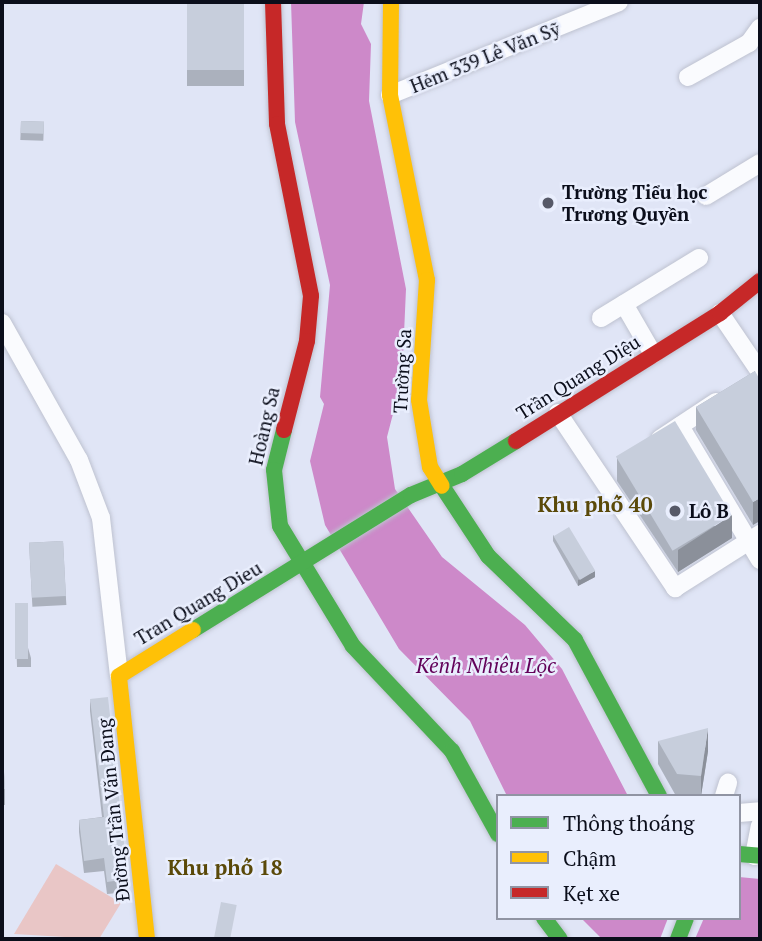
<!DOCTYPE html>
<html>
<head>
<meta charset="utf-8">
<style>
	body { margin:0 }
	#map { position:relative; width:762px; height:941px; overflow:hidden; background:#e0e5f6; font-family:"PT Serif",serif }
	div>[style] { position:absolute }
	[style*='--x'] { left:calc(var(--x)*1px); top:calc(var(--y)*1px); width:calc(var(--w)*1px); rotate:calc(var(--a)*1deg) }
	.green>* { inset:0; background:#e9c6c6 }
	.water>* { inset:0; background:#cd89c9 }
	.pier>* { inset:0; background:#e0e5f6 }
	.roads { filter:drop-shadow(0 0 2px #bec2d0) drop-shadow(0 0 2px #bec2d0) }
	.street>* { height:18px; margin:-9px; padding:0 9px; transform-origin:9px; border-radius:9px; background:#fafbfe }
	.fast>* { height:16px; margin:-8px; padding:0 8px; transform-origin:8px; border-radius:8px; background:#4caf50 }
	.slow>* { height:16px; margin:-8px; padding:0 8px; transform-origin:8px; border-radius:8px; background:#ffc107 }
	.jam>* { height:16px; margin:-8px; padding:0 8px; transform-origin:8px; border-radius:8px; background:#c62828 }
	.wall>* { inset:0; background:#abb1bd; transform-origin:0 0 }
	.shaded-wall>* { inset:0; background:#8b909a }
	.building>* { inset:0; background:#c7cedc; transform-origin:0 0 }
	.dots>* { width:19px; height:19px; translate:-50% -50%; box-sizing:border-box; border:4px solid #e9eefd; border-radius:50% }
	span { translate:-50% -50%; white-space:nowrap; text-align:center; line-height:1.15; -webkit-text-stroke:5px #e9eefd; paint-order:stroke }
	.street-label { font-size:19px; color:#0b0e1b }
	.poi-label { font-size:19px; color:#0b0e1b; font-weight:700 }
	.left { translate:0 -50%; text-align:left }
	.neighbourhood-label { font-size:21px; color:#5a4909; font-weight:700 }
	.water-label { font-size:21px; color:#620059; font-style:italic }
	.frame { position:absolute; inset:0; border:4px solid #0b0e1b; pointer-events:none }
	.legend { position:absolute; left:496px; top:794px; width:245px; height:126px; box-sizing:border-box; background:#e9eefd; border:2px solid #9094a3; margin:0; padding:9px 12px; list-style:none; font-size:21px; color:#0b0e1b }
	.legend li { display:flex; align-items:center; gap:14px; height:35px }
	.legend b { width:35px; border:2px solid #9094a3 }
</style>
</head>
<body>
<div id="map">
	<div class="green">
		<div style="clip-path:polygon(56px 864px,121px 903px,99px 939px,14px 934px)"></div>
	</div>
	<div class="water">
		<div style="clip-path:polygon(291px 2px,364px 2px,361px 24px,371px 44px,369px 101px,406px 289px,402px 379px,387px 437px,395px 489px,442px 557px,525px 625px,562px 669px,628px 796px,507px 796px,470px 721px,399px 649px,325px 525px,310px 461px,324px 404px,320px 397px,330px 285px,295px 122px)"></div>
		<div style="clip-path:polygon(739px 877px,760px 879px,760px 939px,602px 939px,581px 918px,739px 918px)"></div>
	</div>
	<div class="pier">
		<div style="clip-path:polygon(668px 918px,704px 918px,695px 939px,660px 939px)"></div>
	</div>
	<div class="roads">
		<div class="street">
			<div style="--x:688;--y:77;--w:70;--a:-29.1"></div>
			<div style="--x:749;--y:43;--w:19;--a:-54"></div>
			<div style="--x:390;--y:95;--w:247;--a:-22.1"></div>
			<div style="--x:706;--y:196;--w:63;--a:-31.4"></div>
			<div style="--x:624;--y:304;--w:58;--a:59.9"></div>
			<div style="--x:720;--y:313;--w:71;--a:55.9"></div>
			<div style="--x:601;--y:318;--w:115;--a:-31.5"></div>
			<div style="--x:2;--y:323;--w:157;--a:60.7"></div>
			<div style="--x:79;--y:460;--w:62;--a:69.2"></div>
			<div style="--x:101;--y:518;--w:159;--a:83.5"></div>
			<div style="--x:558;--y:413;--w:211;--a:56.2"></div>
			<div style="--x:675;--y:588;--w:101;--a:-32.4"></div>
			<div style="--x:680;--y:426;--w:156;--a:59.2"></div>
			<div style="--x:660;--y:439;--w:67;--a:-33.5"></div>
			<div style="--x:724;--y:796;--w:14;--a:-73"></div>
			<div style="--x:739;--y:813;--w:21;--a:-5"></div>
			<div style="--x:754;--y:856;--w:31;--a:-79"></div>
		</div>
		<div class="fast">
			<div style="--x:284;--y:430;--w:41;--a:104"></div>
			<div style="--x:274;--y:470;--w:56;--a:83.9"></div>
			<div style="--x:280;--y:526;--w:140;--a:58.7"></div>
			<div style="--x:353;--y:646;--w:144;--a:46.7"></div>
			<div style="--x:452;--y:751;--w:95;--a:61"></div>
			<div style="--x:442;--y:486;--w:84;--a:56.7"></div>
			<div style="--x:488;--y:556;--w:121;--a:44"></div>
			<div style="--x:575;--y:640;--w:177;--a:61.7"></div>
			<div style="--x:193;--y:630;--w:256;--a:-31.8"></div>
			<div style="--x:411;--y:495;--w:55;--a:-22.4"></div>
			<div style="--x:462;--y:474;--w:63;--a:-31.4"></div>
			<div style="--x:739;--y:854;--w:21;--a:5"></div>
			<div style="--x:544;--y:918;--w:26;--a:53"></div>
			<div style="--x:678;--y:939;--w:22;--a:-69"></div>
		</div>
		<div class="slow">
			<div style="--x:391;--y:2;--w:93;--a:90.6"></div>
			<div style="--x:390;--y:95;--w:189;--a:78.7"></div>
			<div style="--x:427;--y:280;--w:120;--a:93.8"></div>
			<div style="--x:419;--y:400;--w:68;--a:80.7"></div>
			<div style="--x:430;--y:467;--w:22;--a:58"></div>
			<div style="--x:147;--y:939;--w:264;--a:-96.1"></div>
			<div style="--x:119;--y:676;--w:87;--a:-31.9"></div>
		</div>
		<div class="jam">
			<div style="--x:273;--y:2;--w:122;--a:88.1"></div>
			<div style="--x:277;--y:124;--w:175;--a:78.8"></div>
			<div style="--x:311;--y:296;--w:45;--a:95.1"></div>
			<div style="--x:307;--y:341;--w:92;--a:104.5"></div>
			<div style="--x:516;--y:441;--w:241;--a:-32.1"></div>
			<div style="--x:720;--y:313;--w:51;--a:-38.7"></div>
		</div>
	</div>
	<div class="wall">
		<div style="left:187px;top:2px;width:57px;height:84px"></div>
		<div style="left:21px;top:121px;width:23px;height:19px;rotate:2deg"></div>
		<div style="clip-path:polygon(755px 371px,753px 525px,696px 430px,696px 407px)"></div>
		<div style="clip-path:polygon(617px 458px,732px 538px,678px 572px,617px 481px)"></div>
		<div style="clip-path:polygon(553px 535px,595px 577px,578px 586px,553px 541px)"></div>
		<div style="left:63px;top:541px;width:64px;height:34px;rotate:87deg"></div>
		<div style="clip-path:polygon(15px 603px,31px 658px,31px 667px,17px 667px)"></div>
		<div style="clip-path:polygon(90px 699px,128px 879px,128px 892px,107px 894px,104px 871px,84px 873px,79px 832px,79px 820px,102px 817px,90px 711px)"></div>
		<div style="clip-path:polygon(2px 738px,5px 789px,5px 805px,2px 805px)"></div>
		<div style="clip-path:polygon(658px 741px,708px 751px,701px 796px,676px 796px,658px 764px)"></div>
	</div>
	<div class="shaded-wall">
		<div style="clip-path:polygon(760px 498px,760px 521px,753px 525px,753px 502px)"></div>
		<div style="clip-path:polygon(732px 515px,732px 538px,678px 572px,678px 550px)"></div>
		<div style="clip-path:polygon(595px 571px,595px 577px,578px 586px,578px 580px)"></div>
		<div style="clip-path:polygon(708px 728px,708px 751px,701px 796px,701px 776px)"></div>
	</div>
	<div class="building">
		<div style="left:187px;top:2px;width:57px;height:68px"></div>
		<div style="left:21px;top:121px;width:23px;height:12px;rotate:2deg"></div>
		<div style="clip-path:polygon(755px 371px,760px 380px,760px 498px,753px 502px,696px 407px)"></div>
		<div style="left:675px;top:421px;width:110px;height:69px;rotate:59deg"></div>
		<div style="left:569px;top:527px;width:51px;height:18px;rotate:59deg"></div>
		<div style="left:63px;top:541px;width:55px;height:34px;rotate:87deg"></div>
		<div style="left:15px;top:603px;width:13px;height:56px"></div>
		<div style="clip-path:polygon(108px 697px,128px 879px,107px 882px,104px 858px,84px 861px,79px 820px,104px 817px,90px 699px)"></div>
		<div style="clip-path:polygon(708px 728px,701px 776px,677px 774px,658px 741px)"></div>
		<div style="clip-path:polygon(2px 738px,5px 789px,2px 789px)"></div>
		<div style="left:221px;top:902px;width:16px;height:38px;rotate:11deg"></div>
	</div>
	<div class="dots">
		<div style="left:548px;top:203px;background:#565968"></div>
		<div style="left:675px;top:511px;background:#565968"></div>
	</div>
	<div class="street-label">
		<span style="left:485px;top:57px;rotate:-22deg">Hẻm 339 Lê Văn Sỹ</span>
		<span style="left:402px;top:371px;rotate:-87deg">Trường Sa</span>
		<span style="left:578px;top:377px;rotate:-32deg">Trần Quang Diệu</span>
		<span style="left:264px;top:426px;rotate:-77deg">Hoàng Sa</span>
		<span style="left:198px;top:603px;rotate:-31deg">Tran Quang Dieu</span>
		<span style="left:113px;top:810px;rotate:-96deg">Đường Trần Văn Đang</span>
	</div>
	<div class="poi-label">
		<span class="left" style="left:562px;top:203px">Trường Tiểu học<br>Trương Quyền</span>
		<span class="left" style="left:689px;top:511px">Lô B</span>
	</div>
	<div class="neighbourhood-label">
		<span style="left:595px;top:504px">Khu phố 40</span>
		<span style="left:225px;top:867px">Khu phố 18</span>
	</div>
	<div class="water-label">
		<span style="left:486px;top:665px">Kênh Nhiêu Lộc</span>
	</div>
	<div class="frame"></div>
	<ul class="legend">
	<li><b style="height:9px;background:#4caf50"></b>Thông thoáng</li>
	<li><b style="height:9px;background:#ffc107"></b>Chậm</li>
	<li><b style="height:9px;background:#c62828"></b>Kẹt xe</li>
	</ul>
</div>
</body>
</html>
